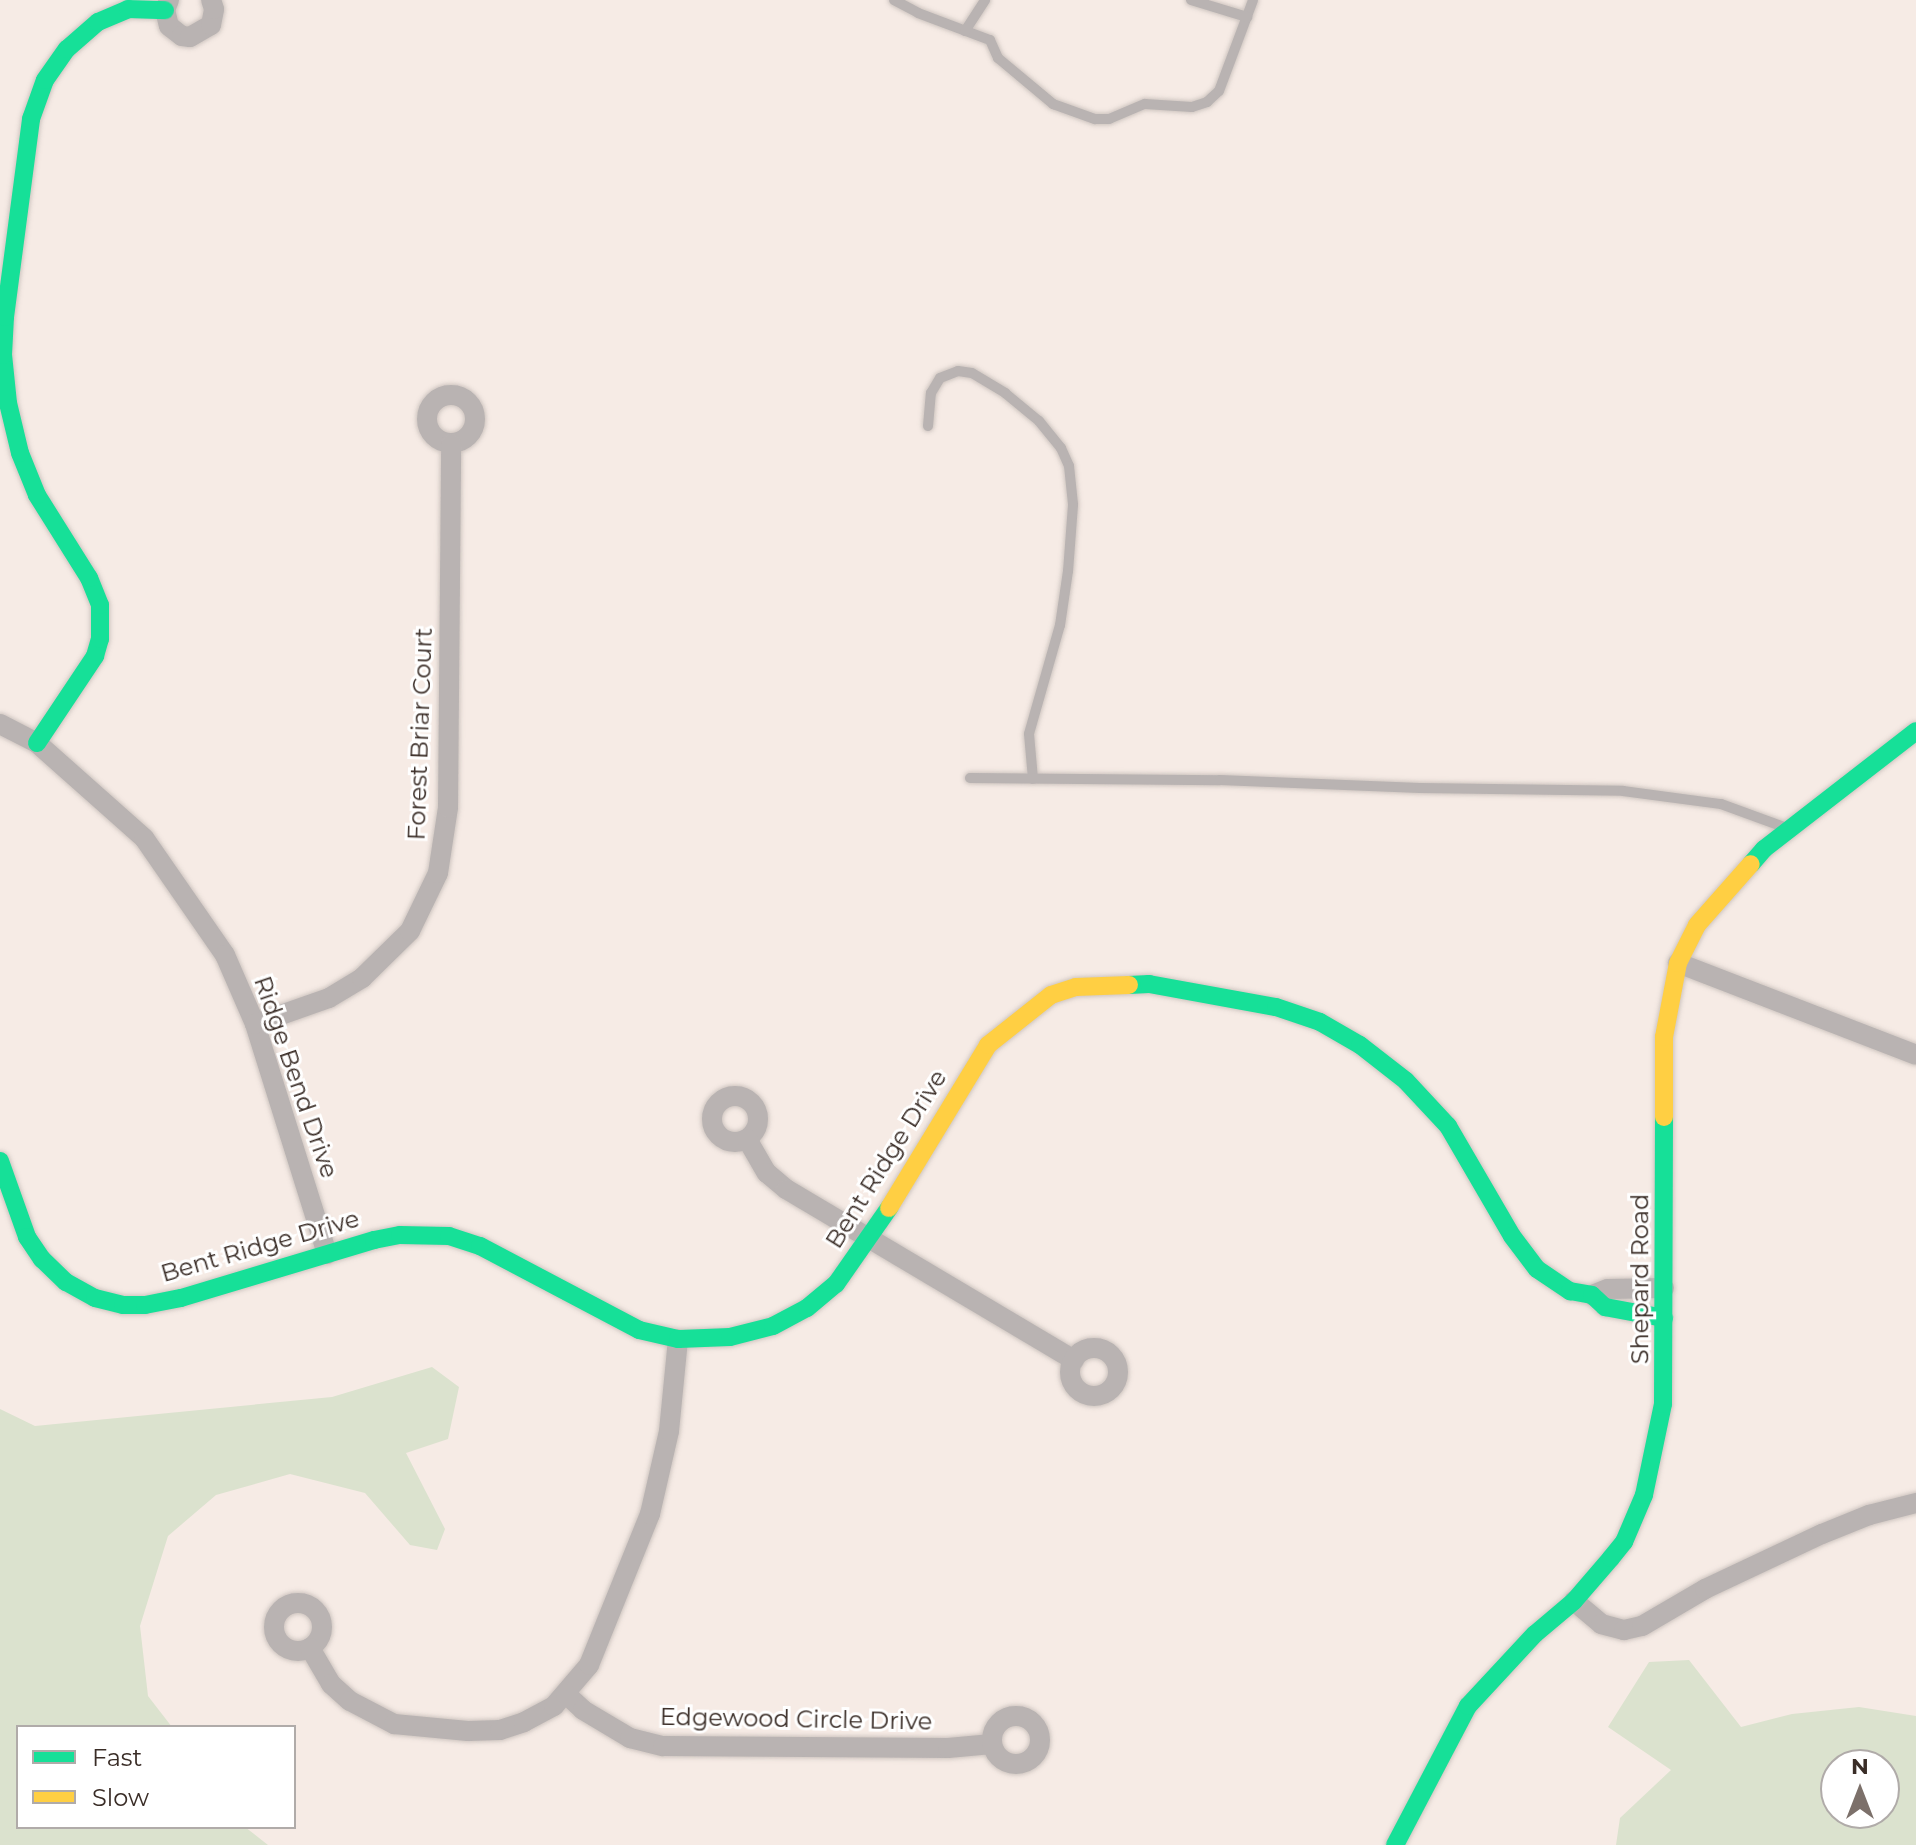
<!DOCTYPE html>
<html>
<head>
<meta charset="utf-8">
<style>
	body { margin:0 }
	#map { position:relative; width:1916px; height:1845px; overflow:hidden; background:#f6ebe5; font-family:Montserrat,sans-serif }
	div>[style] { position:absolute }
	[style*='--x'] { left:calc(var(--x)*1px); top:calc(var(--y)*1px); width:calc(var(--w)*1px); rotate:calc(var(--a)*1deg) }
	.green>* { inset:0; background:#dbe2ce }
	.roads { filter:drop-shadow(0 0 2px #cfc6c1) drop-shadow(0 0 2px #cfc6c1) }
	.lane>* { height:10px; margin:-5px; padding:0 5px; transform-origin:5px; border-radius:5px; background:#b9b3b2 }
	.street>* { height:20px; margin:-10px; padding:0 10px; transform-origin:10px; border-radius:10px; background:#b9b3b2 }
	.street>.ring { margin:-10px; padding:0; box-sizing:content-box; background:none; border:20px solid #b9b3b2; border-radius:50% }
	.fast>* { height:18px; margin:-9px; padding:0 9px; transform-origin:9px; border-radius:9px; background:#16e098 }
	.slow>* { height:18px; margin:-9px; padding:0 9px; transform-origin:9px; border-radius:9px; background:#ffcf43 }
	span { translate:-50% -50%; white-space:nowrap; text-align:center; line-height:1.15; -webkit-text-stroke:6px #fff; paint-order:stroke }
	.street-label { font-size:24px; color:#3a2d27 }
	.legend { position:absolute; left:16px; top:1725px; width:280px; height:104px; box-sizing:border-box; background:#fff; border:2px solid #b0aba9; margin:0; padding:10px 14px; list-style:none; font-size:24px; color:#3a2d27 }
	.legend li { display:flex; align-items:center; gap:16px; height:40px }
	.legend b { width:40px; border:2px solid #b0aba9 }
	.north { position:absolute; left:1820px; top:1749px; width:80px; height:80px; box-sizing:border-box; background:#fff; border:2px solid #b0aba9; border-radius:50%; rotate:0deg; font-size:22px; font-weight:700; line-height:32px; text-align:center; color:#3a2d27 }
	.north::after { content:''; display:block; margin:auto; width:28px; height:36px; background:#7c706a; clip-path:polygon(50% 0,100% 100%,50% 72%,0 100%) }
</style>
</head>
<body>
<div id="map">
	<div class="green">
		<div style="clip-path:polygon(432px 1367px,459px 1387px,448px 1439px,406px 1453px,445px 1529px,437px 1550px,410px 1545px,365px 1493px,290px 1474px,216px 1495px,168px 1536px,140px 1626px,148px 1696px,172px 1727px,18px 1727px,18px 1827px,245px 1827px,268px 1845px,0 1845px,0 1409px,35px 1426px,332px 1397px)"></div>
		<div style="clip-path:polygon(evenodd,1689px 1660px,1741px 1727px,1792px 1714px,1859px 1707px,1916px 1716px,1916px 1845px,1616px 1845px,1620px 1818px,1671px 1770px,1608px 1727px,1649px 1662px,1689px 1660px,1836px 1765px,1884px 1765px,1884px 1813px,1836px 1813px,1836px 1765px)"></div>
	</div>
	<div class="roads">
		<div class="lane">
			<div style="--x:894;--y:0;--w:27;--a:28"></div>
			<div style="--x:918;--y:13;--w:77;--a:20.6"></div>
			<div style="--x:990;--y:40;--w:20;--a:66"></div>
			<div style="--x:998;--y:58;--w:72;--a:39.9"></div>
			<div style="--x:1053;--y:104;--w:45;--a:19.7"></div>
			<div style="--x:1095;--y:119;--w:14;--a:0"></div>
			<div style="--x:1109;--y:119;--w:39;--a:-23"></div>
			<div style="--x:1145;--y:104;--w:47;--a:3.7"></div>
			<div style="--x:1192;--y:107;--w:16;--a:-18"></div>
			<div style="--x:1207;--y:102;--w:16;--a:-43"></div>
			<div style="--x:1219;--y:91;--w:97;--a:-69.5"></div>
			<div style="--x:1191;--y:0;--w:59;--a:16.9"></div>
			<div style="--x:965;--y:31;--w:37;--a:-57"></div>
			<div style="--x:928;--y:426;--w:33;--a:-85"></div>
			<div style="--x:931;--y:393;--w:17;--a:-59"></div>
			<div style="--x:940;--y:378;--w:19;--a:-21"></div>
			<div style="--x:958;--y:371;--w:14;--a:8"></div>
			<div style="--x:972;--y:373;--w:39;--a:31"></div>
			<div style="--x:1005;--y:393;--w:44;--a:39.5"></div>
			<div style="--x:1039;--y:421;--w:35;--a:51"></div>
			<div style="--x:1061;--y:448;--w:20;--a:66"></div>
			<div style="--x:1069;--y:466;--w:39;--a:84"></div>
			<div style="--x:1073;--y:505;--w:66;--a:94.3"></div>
			<div style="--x:1068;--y:571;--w:55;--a:98.4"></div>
			<div style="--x:1060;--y:625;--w:113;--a:105.9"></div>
			<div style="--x:1029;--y:734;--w:45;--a:84.9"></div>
			<div style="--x:970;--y:778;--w:250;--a:0.5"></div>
			<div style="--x:1220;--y:780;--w:200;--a:2.3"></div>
			<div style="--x:1420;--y:788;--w:203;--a:0.8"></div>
			<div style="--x:1623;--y:791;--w:99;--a:7.6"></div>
			<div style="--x:1721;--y:804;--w:67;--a:20.1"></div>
		</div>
		<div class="street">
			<div style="--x:169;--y:0;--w:11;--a:112"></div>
			<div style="--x:165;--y:10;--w:16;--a:76"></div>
			<div style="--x:169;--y:26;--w:16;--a:38"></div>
			<div style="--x:182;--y:36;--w:8;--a:7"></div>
			<div style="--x:190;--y:37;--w:24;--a:-30"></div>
			<div style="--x:211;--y:25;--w:16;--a:-79"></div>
			<div style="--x:214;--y:9;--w:9;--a:-108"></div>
			<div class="ring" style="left:427px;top:395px;width:28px;height:28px"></div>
			<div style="--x:0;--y:724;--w:42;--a:27.2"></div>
			<div style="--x:37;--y:743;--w:143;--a:41.6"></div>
			<div style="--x:144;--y:838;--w:142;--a:55.3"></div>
			<div style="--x:225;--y:955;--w:75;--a:66.5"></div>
			<div style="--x:255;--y:1024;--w:241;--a:72.6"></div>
			<div style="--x:1678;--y:963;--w:255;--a:21.1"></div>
			<div style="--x:255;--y:1024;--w:78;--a:-19.4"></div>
			<div style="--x:329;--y:998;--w:39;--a:-31"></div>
			<div style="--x:362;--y:978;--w:67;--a:-44.4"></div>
			<div style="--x:410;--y:931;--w:64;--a:-64.2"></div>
			<div style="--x:438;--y:873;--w:66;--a:-81.3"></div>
			<div style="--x:448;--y:808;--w:364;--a:-89.5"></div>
			<div class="ring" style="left:712px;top:1096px;width:26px;height:26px"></div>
			<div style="--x:747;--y:1139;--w:39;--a:60"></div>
			<div style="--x:767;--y:1173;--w:25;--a:40"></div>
			<div style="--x:786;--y:1189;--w:335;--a:30.7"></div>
			<div style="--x:1592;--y:1295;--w:17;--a:-21"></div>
			<div style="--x:1608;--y:1289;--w:56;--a:-1"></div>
			<div class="ring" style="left:1070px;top:1348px;width:28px;height:28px"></div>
			<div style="--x:1574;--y:1601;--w:35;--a:40"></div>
			<div style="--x:1601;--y:1624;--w:24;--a:15"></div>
			<div style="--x:1624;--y:1630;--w:18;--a:-13"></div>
			<div style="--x:1642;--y:1626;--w:73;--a:-30.4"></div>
			<div style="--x:1705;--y:1589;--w:129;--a:-25.2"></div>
			<div style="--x:1822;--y:1534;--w:51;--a:-22"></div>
			<div style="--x:1869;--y:1515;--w:49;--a:-14.3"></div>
			<div class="ring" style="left:274px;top:1603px;width:28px;height:28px"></div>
			<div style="--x:310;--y:1648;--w:42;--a:59.7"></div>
			<div style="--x:331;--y:1684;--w:25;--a:42"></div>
			<div style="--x:350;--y:1701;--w:50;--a:27.6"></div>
			<div style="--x:394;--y:1724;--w:74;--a:5.4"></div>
			<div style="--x:468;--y:1731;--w:32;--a:-2"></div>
			<div style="--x:500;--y:1730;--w:25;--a:-18"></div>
			<div style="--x:524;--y:1722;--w:34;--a:-28"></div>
			<div style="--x:554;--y:1706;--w:54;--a:-49.5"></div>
			<div style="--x:589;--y:1665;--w:163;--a:-68"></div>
			<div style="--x:650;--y:1514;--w:85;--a:-77.1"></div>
			<div style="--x:669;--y:1431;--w:92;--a:-84.4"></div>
			<div style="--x:566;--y:1694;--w:23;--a:43"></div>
			<div style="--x:583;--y:1710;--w:55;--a:30.8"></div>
			<div style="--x:630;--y:1738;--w:34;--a:14"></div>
			<div style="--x:663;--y:1746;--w:285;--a:0.4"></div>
			<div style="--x:948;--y:1748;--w:44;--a:-5.2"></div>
			<div class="ring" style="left:992px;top:1716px;width:28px;height:28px"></div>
		</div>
		<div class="fast">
			<div style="--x:37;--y:743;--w:105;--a:-56.3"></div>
			<div style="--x:95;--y:656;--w:18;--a:-74"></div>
			<div style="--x:100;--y:639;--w:34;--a:-90"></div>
			<div style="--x:100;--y:605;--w:29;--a:-112"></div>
			<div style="--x:89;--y:578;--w:98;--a:-122.1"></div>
			<div style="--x:37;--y:495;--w:45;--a:-112"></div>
			<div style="--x:20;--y:453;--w:51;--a:-103.5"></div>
			<div style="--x:8;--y:403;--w:48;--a:-95.9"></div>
			<div style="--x:3;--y:355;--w:38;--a:-87"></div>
			<div style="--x:5;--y:317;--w:200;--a:-82.5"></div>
			<div style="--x:31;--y:119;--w:41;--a:-70.3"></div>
			<div style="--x:45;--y:80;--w:38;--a:-55"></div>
			<div style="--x:67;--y:49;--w:41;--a:-41.1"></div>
			<div style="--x:98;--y:22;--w:33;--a:-23"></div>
			<div style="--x:128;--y:9;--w:37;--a:2"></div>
			<div style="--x:1751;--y:864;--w:20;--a:-49"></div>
			<div style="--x:1764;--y:849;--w:192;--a:-37.8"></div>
			<div style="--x:1129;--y:985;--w:20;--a:-3"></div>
			<div style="--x:1149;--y:984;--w:129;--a:10.3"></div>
			<div style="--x:1276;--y:1007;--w:46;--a:18.8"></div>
			<div style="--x:1320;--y:1022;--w:46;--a:29.9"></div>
			<div style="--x:1360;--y:1045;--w:58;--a:38"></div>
			<div style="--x:1406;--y:1081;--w:62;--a:47"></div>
			<div style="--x:1448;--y:1126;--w:127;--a:59.8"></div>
			<div style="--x:1512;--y:1236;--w:41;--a:52.9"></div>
			<div style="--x:1537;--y:1269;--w:40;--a:34"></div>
			<div style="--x:1570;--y:1291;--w:22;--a:10"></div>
			<div style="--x:1592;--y:1295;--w:18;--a:43"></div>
			<div style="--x:1605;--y:1307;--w:60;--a:10.6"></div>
			<div style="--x:0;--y:1161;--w:81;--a:70.4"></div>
			<div style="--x:27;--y:1237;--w:27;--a:56"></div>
			<div style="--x:42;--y:1259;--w:33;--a:44"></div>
			<div style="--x:66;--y:1282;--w:33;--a:29"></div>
			<div style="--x:95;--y:1298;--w:29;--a:14"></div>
			<div style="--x:123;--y:1305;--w:22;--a:0"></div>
			<div style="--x:145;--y:1305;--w:37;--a:-11"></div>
			<div style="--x:181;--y:1298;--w:202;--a:-16.7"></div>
			<div style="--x:374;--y:1240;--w:26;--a:-11"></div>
			<div style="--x:400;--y:1235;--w:49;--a:1.2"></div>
			<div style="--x:449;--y:1236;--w:33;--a:18"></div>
			<div style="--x:480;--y:1246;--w:180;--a:27.8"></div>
			<div style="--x:639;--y:1330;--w:40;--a:13"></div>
			<div style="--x:678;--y:1339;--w:52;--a:-2.2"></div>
			<div style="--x:730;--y:1337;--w:44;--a:-14.3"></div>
			<div style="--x:773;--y:1326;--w:38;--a:-28"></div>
			<div style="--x:807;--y:1308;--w:38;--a:-40"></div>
			<div style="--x:836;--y:1284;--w:93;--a:-55.1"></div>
			<div style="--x:1395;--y:1845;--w:157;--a:-62.3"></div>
			<div style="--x:1468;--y:1706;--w:98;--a:-47.1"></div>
			<div style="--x:1535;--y:1634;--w:51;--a:-40.2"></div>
			<div style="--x:1574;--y:1601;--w:57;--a:-49.3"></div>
			<div style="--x:1611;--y:1558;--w:21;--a:-51"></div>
			<div style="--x:1624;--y:1542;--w:51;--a:-66.9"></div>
			<div style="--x:1644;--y:1495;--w:93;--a:-78.2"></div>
			<div style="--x:1663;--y:1404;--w:287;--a:-89.8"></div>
		</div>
		<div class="slow">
			<div style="--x:1664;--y:1117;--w:80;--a:-90"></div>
			<div style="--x:1664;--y:1037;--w:75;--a:-79.3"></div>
			<div style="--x:1678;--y:963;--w:42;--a:-63.4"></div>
			<div style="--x:1697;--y:925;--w:81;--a:-48.5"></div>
			<div style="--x:889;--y:1208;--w:191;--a:-58.7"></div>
			<div style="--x:988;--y:1045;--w:80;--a:-38.4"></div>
			<div style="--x:1051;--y:995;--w:26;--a:-18"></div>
			<div style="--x:1076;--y:987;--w:53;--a:-2.2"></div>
		</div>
	</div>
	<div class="street-label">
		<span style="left:420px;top:734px;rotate:-88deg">Forest Briar Court</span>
		<span style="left:296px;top:1077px;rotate:71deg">Ridge Bend Drive</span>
		<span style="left:886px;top:1159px;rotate:-58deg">Bent Ridge Drive</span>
		<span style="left:260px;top:1246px;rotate:-16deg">Bent Ridge Drive</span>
		<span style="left:1640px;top:1279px;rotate:-90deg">Shepard Road</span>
		<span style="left:796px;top:1719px;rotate:1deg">Edgewood Circle Drive</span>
	</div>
	<ul class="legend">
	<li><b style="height:10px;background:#16e098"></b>Fast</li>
	<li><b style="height:10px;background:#ffcf43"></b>Slow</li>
	</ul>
	<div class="north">N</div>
</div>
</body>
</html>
